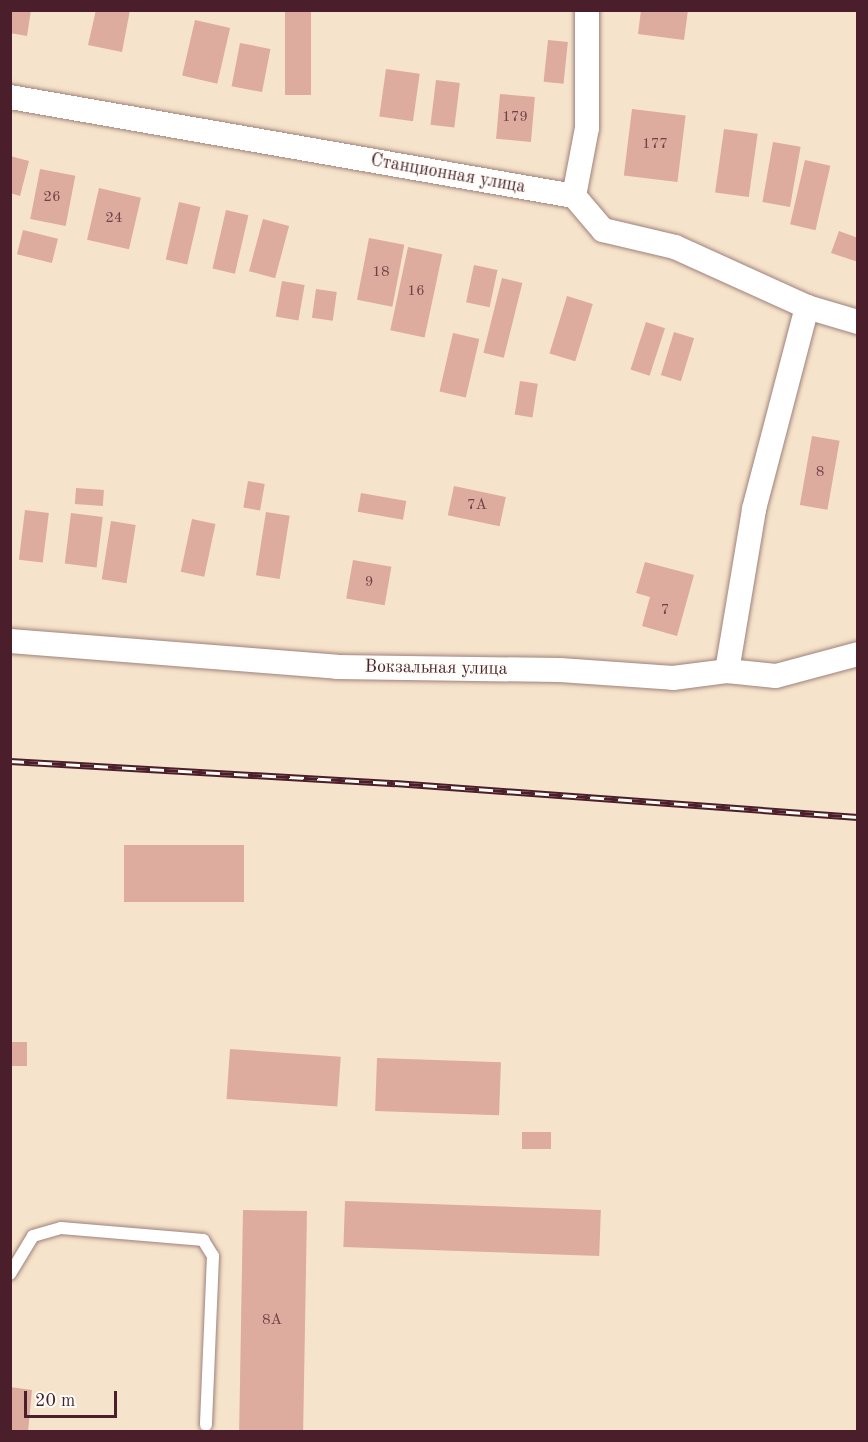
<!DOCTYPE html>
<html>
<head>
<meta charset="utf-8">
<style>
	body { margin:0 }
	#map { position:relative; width:868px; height:1442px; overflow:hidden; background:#f6e3cb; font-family:"Old Standard TT",serif }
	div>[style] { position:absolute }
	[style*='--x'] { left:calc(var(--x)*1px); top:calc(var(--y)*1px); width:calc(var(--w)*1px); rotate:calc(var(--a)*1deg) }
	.building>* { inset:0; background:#deab9f; transform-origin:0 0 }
	.roads { filter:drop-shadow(0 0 2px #a0817b) drop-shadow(0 0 2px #a0817b) }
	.lane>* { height:12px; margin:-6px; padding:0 6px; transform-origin:6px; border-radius:6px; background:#fff }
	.street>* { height:24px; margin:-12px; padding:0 12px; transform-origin:12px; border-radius:12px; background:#fff }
	.rail>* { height:7px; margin-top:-3.5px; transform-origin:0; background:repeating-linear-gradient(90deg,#fdfcf7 0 14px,#4a1f2b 0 28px); box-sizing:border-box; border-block:2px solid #4a1f2b }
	span { translate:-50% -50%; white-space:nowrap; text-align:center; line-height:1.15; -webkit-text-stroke:4.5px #fdfcf7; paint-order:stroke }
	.number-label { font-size:15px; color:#6f4248 }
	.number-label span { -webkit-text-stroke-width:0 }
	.street-label { font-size:18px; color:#4a1f2b }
	.frame { position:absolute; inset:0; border:12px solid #4a1f2b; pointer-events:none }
	.scale { position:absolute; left:24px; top:1391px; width:93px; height:27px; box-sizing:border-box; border:3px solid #4a1f2b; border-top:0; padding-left:8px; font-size:18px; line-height:21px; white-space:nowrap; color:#4a1f2b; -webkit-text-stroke:4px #fdfcf7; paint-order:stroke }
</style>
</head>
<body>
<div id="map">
	<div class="building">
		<div style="clip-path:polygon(10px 10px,31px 10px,27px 36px,10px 33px)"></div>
		<div style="clip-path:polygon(96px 10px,130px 10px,122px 52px,88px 45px)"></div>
		<div style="left:285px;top:10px;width:26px;height:85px"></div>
		<div style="clip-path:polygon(641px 10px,688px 10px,684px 40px,638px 34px)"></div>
		<div style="left:195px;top:20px;width:36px;height:57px;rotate:13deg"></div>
		<div style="left:548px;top:40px;width:20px;height:42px;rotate:6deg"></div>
		<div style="left:240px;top:43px;width:31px;height:44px;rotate:11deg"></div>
		<div style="left:386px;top:69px;width:34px;height:48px;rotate:8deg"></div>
		<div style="left:436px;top:80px;width:24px;height:45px;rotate:7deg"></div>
		<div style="left:500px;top:94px;width:35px;height:45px;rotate:5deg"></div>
		<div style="left:632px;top:109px;width:54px;height:67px;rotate:7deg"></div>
		<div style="left:724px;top:129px;width:34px;height:64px;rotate:8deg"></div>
		<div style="left:773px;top:142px;width:28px;height:61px;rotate:10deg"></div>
		<div style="clip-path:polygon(10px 156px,29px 161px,20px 196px,10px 193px)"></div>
		<div style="left:805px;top:160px;width:26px;height:66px;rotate:13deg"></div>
		<div style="left:40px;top:169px;width:36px;height:51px;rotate:11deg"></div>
		<div style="left:99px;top:188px;width:43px;height:53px;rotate:13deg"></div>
		<div style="left:179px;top:202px;width:22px;height:59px;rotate:13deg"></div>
		<div style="left:226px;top:210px;width:23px;height:60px;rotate:13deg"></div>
		<div style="left:263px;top:219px;width:27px;height:54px;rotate:15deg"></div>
		<div style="left:23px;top:230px;width:36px;height:25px;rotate:14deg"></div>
		<div style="clip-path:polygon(839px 231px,858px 238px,858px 262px,831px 253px)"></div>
		<div style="left:369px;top:238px;width:36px;height:63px;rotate:11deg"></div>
		<div style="left:408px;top:247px;width:35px;height:85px;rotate:12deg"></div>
		<div style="left:474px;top:265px;width:24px;height:38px;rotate:12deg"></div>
		<div style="left:502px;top:278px;width:21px;height:77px;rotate:14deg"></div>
		<div style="left:282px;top:281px;width:23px;height:36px;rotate:10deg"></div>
		<div style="left:316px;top:289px;width:21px;height:29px;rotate:8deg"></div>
		<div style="left:567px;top:296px;width:27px;height:60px;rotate:17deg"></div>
		<div style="left:646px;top:322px;width:20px;height:50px;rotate:18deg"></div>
		<div style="left:674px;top:332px;width:21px;height:45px;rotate:17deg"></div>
		<div style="left:453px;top:333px;width:27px;height:60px;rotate:13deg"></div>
		<div style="left:520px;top:381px;width:18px;height:34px;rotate:9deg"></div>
		<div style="left:812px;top:436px;width:28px;height:70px;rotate:10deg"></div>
		<div style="left:248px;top:481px;width:17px;height:27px;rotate:10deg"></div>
		<div style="left:454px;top:486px;width:53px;height:30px;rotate:12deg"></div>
		<div style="left:76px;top:488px;width:28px;height:16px;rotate:4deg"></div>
		<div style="left:361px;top:493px;width:46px;height:19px;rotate:10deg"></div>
		<div style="left:25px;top:510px;width:24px;height:50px;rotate:7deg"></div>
		<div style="left:266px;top:512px;width:24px;height:64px;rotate:9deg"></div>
		<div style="left:71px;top:513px;width:32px;height:51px;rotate:7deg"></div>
		<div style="left:192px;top:519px;width:24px;height:54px;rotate:12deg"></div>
		<div style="left:111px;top:521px;width:25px;height:59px;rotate:9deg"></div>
		<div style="left:353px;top:560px;width:39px;height:39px;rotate:10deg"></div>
		<div style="clip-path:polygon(645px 562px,694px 575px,677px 636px,642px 626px,650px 597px,636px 593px)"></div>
		<div style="left:124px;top:845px;width:120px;height:57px"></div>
		<div style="left:10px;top:1042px;width:17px;height:24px"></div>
		<div style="left:230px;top:1049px;width:111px;height:50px;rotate:4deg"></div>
		<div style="left:377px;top:1058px;width:124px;height:53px;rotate:2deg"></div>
		<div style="left:522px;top:1132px;width:29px;height:17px"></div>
		<div style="left:345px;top:1201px;width:256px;height:46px;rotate:2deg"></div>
		<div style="left:243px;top:1210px;width:64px;height:222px;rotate:1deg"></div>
		<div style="clip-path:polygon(10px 1387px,32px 1390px,28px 1432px,10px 1432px)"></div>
	</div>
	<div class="roads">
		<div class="lane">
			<div style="--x:10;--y:1274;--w:44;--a:-58.8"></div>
			<div style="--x:33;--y:1236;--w:29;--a:-16"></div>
			<div style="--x:61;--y:1228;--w:143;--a:4.8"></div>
			<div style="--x:203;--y:1240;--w:19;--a:58"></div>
			<div style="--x:213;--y:1256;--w:169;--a:92.4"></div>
		</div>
		<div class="street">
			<div style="--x:10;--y:97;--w:573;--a:9.96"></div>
			<div style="--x:574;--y:196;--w:45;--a:49.5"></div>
			<div style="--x:603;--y:230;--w:74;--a:13.3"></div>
			<div style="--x:675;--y:247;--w:145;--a:24.4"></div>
			<div style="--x:807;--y:307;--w:53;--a:16.4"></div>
			<div style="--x:574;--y:196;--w:69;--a:-79.2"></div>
			<div style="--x:587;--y:128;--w:118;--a:-90"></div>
			<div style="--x:10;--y:641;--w:328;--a:4.5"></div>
			<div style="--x:337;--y:667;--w:223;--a:0.8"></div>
			<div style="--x:560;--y:670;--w:113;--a:4"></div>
			<div style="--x:673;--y:678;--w:54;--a:-7.4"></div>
			<div style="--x:727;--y:671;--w:49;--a:5.8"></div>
			<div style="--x:776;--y:676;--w:85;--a:-15"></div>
			<div style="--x:727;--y:671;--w:164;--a:-80.5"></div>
			<div style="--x:754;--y:509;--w:209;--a:-75.3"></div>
		</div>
	</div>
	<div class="rail">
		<div style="--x:10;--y:761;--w:386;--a:3.3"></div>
		<div style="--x:395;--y:783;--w:464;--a:4.2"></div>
	</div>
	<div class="number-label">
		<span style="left:515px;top:118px">179</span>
		<span style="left:655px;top:145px">177</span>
		<span style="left:52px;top:198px">26</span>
		<span style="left:114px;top:219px">24</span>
		<span style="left:381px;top:273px">18</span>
		<span style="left:416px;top:292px">16</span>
		<span style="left:820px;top:473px">8</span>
		<span style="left:477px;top:506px">7А</span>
		<span style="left:369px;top:583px">9</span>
		<span style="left:665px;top:611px">7</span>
		<span style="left:272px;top:1321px">8А</span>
	</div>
	<div class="street-label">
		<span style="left:448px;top:174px;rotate:10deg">Станционная улица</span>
		<span style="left:436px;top:668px;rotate:1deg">Вокзальная улица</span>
	</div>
	<div class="frame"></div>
	<div class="scale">20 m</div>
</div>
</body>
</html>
